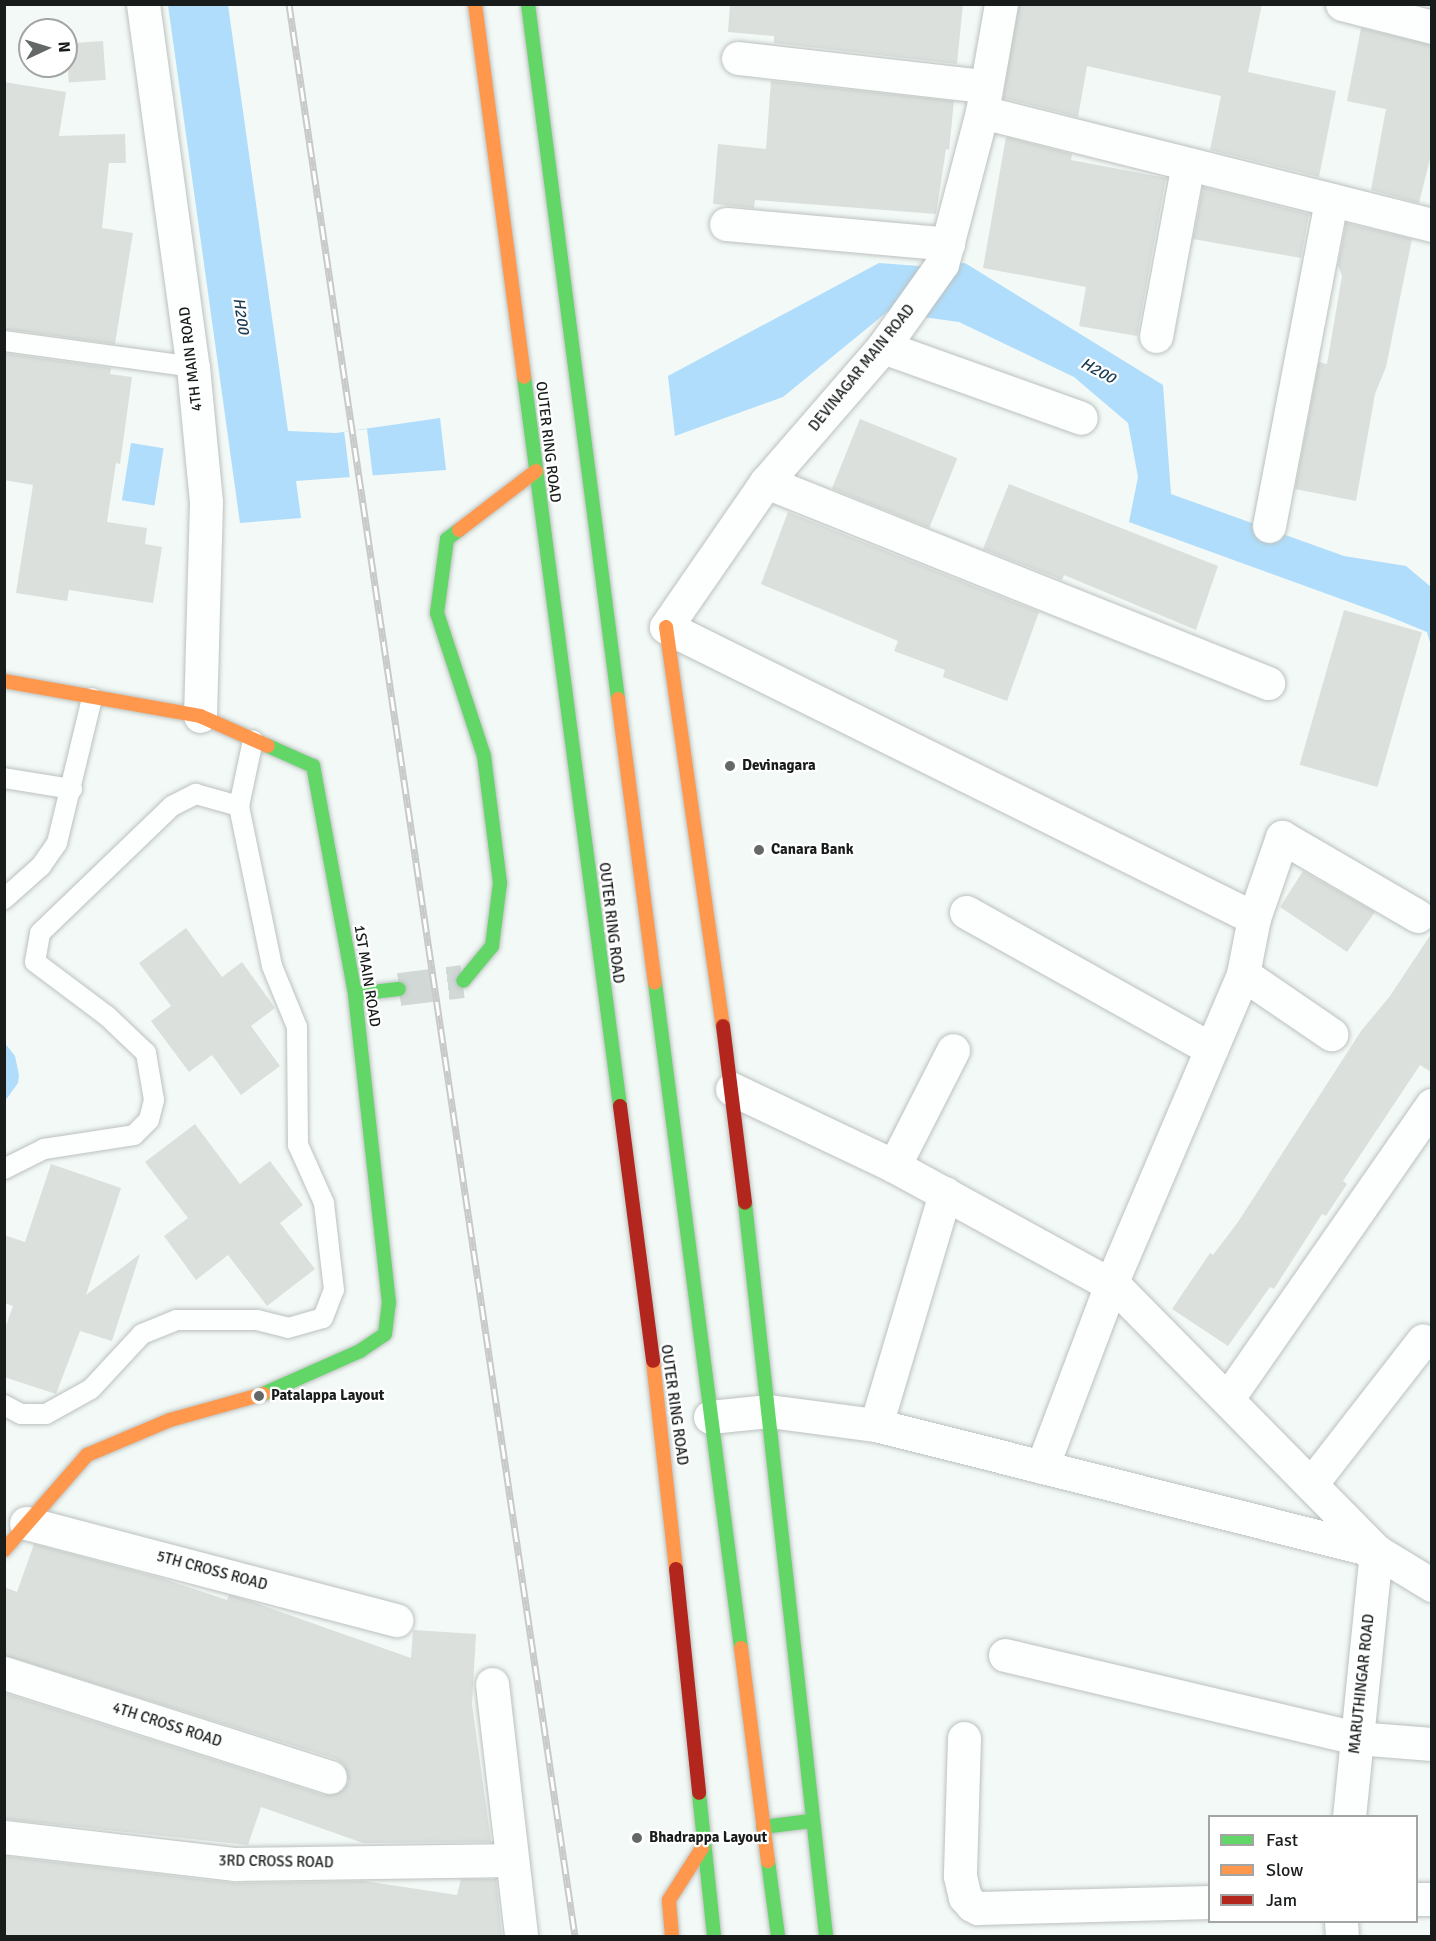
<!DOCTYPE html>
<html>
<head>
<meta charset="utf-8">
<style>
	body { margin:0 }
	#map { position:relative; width:1436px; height:1941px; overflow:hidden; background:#f2f9f6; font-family:Signika,sans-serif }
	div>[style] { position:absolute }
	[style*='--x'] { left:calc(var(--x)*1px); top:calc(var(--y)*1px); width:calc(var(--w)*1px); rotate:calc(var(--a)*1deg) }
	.water>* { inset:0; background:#b0ddfb; transform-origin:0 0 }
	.pier>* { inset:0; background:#f2f9f6; transform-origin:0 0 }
	.building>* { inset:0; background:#dbe0dc; transform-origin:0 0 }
	.secondary-tunnel>* { height:33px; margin-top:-16.5px; transform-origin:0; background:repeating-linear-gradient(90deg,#d1d8d5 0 33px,transparent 0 49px) }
	.roads { filter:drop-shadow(0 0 2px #bcc1bf) drop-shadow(0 0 2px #bcc1bf) }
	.lane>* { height:20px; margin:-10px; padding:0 10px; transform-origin:10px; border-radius:10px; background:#fdfefe }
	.street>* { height:33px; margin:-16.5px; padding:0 16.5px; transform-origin:16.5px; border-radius:16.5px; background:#fdfefe }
	.fast>* { height:14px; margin:-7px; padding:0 7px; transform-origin:7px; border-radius:7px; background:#63d668 }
	.slow>* { height:14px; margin:-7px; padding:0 7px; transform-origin:7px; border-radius:7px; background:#ff974d }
	.jam>* { height:14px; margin:-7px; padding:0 7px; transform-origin:7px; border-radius:7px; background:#b3261e }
	.rail>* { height:7px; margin-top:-3.5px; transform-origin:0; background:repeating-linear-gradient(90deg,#fff 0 14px,#c8caca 0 28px); box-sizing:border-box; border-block:2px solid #c8caca }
	.dots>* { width:16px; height:16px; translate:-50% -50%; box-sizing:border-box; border:3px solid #fff; border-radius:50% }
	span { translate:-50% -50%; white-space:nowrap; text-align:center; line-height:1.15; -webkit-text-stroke:4.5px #fff; paint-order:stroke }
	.street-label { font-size:15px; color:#181c1b }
	.poi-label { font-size:15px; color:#181c1b; font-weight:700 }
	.left { translate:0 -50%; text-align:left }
	.water-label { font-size:16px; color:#1a3b52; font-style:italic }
	.frame { position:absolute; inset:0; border:6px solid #181c1b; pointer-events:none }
	.legend { position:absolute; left:1208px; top:1815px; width:210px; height:108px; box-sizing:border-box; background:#fff; border:2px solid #a3a4a4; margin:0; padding:8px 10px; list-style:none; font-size:18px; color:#181c1b }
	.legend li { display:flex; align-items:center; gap:12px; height:30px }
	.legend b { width:30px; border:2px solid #a3a4a4 }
	.north { position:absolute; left:18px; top:18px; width:60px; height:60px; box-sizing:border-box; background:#fff; border:2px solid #a3a4a4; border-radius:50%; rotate:86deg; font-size:16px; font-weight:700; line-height:24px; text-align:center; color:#181c1b }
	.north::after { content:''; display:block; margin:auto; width:21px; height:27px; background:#646968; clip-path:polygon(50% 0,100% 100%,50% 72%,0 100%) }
</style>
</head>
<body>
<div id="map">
	<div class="water">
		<div style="clip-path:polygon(168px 5px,228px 5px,288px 431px,336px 433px,440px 418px,446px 470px,296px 481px,301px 518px,240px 523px)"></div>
		<div style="clip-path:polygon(879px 263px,919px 266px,965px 263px,1163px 385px,1171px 494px,1344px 556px,1406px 566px,1431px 587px,1431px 646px,1427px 632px,1388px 616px,1129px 522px,1138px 477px,1128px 423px,1074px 377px,959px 322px,887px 312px,783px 397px,675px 436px,668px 376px)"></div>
		<div style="left:131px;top:443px;width:33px;height:58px;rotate:9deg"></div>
		<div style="clip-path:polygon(4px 1042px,15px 1056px,19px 1075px,18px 1083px,5px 1101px)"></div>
	</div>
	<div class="pier">
		<div style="left:367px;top:429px;width:48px;height:23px;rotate:83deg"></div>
	</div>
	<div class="building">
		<div style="clip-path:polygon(730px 4px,963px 4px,957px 64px,774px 43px,774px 36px,728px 32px)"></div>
		<div style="clip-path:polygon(1019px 4px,1262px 4px,1248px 72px,1336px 91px,1319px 177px,1210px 150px,1221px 96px,1087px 66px,1078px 117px,1003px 98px)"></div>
		<div style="clip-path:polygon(1361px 28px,1431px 45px,1431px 155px,1419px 203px,1371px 190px,1386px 109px,1347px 101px)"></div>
		<div style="left:103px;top:41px;width:39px;height:37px;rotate:86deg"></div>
		<div style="clip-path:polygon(771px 81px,954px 101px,949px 150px,946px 149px,936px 214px,755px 200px,754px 208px,713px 204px,718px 144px,766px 149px)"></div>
		<div style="clip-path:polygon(4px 82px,66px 92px,59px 136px,125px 134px,126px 163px,109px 163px,102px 228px,133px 233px,115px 344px,4px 329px)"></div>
		<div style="clip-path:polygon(1006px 137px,1072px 154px,1071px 160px,1166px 178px,1137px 336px,1079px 326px,1086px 287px,983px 268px)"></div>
		<div style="clip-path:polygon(1203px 187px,1309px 214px,1301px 258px,1193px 239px)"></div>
		<div style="clip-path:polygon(1346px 223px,1412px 239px,1386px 367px,1375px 394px,1356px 501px,1295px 489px,1319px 362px,1327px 364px,1342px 276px,1338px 265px)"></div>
		<div style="clip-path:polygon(4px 353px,111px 368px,110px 374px,132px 377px,120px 464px,116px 463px,107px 522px,147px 528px,145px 544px,162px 547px,153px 603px,69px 590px,67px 601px,16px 593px,33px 485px,4px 480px)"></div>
		<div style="left:860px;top:419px;width:105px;height:75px;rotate:22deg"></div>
		<div style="clip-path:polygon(1009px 484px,1218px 566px,1196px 630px,1064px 575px,1062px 580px,983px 549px)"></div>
		<div style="clip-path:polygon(788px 512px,1039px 612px,1007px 701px,943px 677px,945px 670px,894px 651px,898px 641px,761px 584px)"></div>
		<div style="left:1344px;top:610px;width:81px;height:161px;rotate:16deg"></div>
		<div style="clip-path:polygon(1303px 871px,1375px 912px,1347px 952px,1280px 907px)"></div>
		<div style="clip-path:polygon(186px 928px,222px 977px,242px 962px,275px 1008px,251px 1026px,280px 1066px,241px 1095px,212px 1055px,189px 1072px,151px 1021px,171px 1006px,139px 963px)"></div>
		<div style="clip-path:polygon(1431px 934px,1431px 1072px,1420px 1065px,1343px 1181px,1347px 1184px,1326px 1216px,1322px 1214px,1274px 1289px,1270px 1287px,1228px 1346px,1172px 1309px,1210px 1253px,1213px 1255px,1238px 1222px,1361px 1031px,1390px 996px)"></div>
		<div style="clip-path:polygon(195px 1124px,240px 1184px,270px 1161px,303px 1205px,280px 1223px,315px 1269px,267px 1306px,228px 1255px,196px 1280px,164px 1236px,188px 1218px,145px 1162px)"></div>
		<div style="clip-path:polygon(51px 1164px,121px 1188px,86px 1295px,140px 1254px,112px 1341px,80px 1331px,56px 1394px,4px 1377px,4px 1331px,13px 1306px,4px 1303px,4px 1235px,25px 1242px)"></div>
		<div style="clip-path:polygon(34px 1544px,161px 1578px,227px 1600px,229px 1595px,247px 1600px,411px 1658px,413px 1630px,476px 1634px,472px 1704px,491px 1842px,363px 1843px,261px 1807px,248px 1845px,4px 1819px,4px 1693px,324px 1795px,342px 1791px,348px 1782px,344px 1765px,336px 1759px,4px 1655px,4px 1587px,17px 1592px)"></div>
		<div style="clip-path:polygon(4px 1856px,233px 1883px,364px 1881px,457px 1895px,461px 1879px,496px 1879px,502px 1936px,4px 1936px)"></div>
	</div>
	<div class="secondary-tunnel">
		<div style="--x:399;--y:989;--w:64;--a:-7.1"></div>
	</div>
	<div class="roads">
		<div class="lane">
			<div style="--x:4;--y:341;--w:191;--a:7.8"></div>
			<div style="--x:4;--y:778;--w:69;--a:9.2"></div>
			<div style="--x:4;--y:899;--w:50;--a:-41.7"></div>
			<div style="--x:41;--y:866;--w:28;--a:-55"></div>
			<div style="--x:57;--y:843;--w:149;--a:-76.4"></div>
			<div style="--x:4;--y:1169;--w:45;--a:-26.6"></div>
			<div style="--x:44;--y:1149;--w:91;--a:-8.8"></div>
			<div style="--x:134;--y:1135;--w:21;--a:-45"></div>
			<div style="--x:149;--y:1120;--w:21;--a:-76"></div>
			<div style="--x:154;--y:1100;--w:48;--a:-99.7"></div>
			<div style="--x:146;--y:1053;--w:54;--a:-136.5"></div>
			<div style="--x:107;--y:1016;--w:90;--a:-143.1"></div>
			<div style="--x:35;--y:962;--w:29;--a:-80"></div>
			<div style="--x:40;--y:933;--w:183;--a:-43.9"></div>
			<div style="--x:172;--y:806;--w:27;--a:-27"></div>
			<div style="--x:196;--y:794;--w:45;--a:15.6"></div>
			<div style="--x:4;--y:1405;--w:19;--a:28"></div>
			<div style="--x:21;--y:1414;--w:25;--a:0"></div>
			<div style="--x:46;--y:1414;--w:51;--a:-29.1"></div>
			<div style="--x:91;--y:1389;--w:75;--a:-47.2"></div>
			<div style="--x:142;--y:1334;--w:37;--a:-22"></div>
			<div style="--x:176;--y:1320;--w:81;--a:0"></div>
			<div style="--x:257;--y:1320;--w:32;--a:14"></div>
			<div style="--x:288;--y:1328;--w:36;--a:-16"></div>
			<div style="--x:323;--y:1318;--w:30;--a:-69"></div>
			<div style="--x:334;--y:1290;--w:88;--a:-96.6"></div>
			<div style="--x:324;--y:1203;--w:64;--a:-114.1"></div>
			<div style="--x:298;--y:1145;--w:118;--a:-90.5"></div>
			<div style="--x:297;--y:1027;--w:66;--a:-112.3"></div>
			<div style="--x:272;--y:966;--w:163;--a:-101.7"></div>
			<div style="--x:239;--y:806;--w:67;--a:-78"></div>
		</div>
		<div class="street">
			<div style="--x:143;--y:4;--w:366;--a:82.2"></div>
			<div style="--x:193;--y:367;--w:136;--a:84.5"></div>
			<div style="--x:206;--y:502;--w:214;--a:91.6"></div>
			<div style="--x:1001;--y:4;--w:110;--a:100"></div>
			<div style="--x:982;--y:112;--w:157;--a:104.7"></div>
			<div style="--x:942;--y:264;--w:102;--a:125.4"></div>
			<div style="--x:883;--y:347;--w:179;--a:130.9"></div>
			<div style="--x:766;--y:482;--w:176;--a:124.6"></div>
			<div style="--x:666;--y:627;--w:656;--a:26.33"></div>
			<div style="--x:1342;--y:4;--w:93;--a:14.3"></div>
			<div style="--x:738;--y:58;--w:249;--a:6.5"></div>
			<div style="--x:982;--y:112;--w:464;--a:14.1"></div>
			<div style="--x:726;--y:224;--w:223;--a:5.1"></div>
			<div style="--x:1156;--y:336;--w:175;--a:-79.5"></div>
			<div style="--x:883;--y:347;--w:210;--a:19.7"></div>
			<div style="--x:766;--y:482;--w:541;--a:21.82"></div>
			<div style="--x:1269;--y:526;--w:332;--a:-79.2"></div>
			<div style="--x:966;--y:912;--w:281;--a:29.2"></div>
			<div style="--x:1243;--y:974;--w:107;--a:34.3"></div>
			<div style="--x:732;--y:1089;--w:179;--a:25.4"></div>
			<div style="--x:894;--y:1166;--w:254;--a:28.7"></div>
			<div style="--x:1117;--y:1288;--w:369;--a:45.4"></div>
			<div style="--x:1376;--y:1551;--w:66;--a:31.3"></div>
			<div style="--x:894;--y:1166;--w:130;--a:-63"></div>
			<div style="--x:1228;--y:1398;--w:357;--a:-55.2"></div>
			<div style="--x:710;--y:1417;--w:59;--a:-5.8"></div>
			<div style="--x:769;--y:1411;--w:108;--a:7.5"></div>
			<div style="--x:876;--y:1425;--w:516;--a:14.14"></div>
			<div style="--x:1376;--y:1551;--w:266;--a:95.8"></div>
			<div style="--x:876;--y:1425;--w:242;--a:-73.4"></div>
			<div style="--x:1042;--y:1467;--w:196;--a:-69.3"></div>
			<div style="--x:1111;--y:1284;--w:337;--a:-66.9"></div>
			<div style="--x:1243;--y:974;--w:57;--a:-78.9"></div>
			<div style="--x:1254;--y:918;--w:86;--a:-70.9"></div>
			<div style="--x:1282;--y:837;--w:157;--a:30.2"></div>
			<div style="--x:1311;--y:1484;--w:182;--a:-52.1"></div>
			<div style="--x:26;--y:1523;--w:383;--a:14.7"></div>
			<div style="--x:1005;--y:1655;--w:361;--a:13.3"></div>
			<div style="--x:1356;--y:1738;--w:76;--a:4.5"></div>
			<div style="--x:4;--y:1673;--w:342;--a:17.7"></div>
			<div style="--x:492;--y:1684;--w:254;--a:83.4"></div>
			<div style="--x:964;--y:1738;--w:138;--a:91.7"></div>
			<div style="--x:960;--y:1876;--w:22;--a:77"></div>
			<div style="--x:965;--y:1897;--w:11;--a:49"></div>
			<div style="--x:972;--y:1905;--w:7;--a:27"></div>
			<div style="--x:978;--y:1908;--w:232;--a:-1.5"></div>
			<div style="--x:4;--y:1837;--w:233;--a:6.7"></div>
			<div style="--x:235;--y:1864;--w:277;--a:-0.8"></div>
			<div style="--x:1416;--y:1899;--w:16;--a:0"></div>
			<div style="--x:1341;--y:1922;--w:14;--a:86"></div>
		</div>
		<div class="fast">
			<div style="--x:528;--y:4;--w:701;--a:82.62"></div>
			<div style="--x:524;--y:377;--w:735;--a:82.5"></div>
			<div style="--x:459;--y:530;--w:15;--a:143"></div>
			<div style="--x:447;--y:539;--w:75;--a:97.7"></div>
			<div style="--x:437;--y:613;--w:151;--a:71.8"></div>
			<div style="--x:484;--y:756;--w:128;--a:82.8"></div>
			<div style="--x:500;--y:883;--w:64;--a:97.2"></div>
			<div style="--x:492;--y:946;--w:45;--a:129.6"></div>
			<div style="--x:655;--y:983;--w:671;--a:82.63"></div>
			<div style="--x:355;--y:994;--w:44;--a:-6.5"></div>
			<div style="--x:745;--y:1203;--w:737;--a:83.69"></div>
			<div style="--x:263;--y:1394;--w:106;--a:-23.9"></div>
			<div style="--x:360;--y:1351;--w:30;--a:-34"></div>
			<div style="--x:385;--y:1334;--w:31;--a:-83"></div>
			<div style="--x:389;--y:1303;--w:311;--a:-96.3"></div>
			<div style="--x:355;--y:994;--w:232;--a:-100.4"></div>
			<div style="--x:313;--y:766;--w:49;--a:-156"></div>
			<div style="--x:699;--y:1793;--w:144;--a:84"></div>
			<div style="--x:763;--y:1827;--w:48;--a:-7.1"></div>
			<div style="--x:768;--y:1861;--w:76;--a:82.4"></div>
		</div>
		<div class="slow">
			<div style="--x:475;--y:4;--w:376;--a:82.5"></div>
			<div style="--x:459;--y:530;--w:97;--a:-37.5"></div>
			<div style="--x:666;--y:627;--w:403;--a:81.9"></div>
			<div style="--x:4;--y:681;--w:199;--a:10.1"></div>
			<div style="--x:200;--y:716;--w:74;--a:23.8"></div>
			<div style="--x:618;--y:699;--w:286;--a:82.6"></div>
			<div style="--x:653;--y:1361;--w:209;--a:83.7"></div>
			<div style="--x:4;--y:1550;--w:126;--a:-48.9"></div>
			<div style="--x:87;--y:1455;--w:90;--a:-22.9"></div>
			<div style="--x:170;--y:1420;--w:97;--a:-15.6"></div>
			<div style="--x:741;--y:1648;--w:215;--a:82.8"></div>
			<div style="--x:672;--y:1936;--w:36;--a:-95"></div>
			<div style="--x:669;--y:1900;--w:62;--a:-57.6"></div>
		</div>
		<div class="jam">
			<div style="--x:723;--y:1026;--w:178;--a:82.9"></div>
			<div style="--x:620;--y:1106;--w:257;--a:82.6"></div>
			<div style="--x:676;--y:1569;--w:225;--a:84.1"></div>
		</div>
	</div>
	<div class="rail">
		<div style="--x:289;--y:4;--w:1953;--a:81.58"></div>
	</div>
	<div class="dots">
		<div style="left:730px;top:766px;background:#646968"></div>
		<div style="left:759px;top:850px;background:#646968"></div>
		<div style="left:259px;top:1396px;background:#646968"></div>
		<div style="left:637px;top:1838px;background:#646968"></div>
	</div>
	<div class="street-label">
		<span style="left:191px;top:359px;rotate:-97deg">4TH MAIN ROAD</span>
		<span style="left:862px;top:368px;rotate:-51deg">DEVINAGAR MAIN ROAD</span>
		<span style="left:548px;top:442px;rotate:83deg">OUTER RING ROAD</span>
		<span style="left:611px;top:923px;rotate:83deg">OUTER RING ROAD</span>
		<span style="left:367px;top:976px;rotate:81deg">1ST MAIN ROAD</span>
		<span style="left:674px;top:1405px;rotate:82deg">OUTER RING ROAD</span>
		<span style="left:212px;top:1571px;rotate:15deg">5TH CROSS ROAD</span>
		<span style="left:1362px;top:1684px;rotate:-84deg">MARUTHINGAR ROAD</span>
		<span style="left:167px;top:1725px;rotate:18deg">4TH CROSS ROAD</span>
		<span style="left:276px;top:1862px;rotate:1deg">3RD CROSS ROAD</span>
	</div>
	<div class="poi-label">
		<span class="left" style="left:742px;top:766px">Devinagara</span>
		<span class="left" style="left:771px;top:850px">Canara Bank</span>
		<span class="left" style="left:271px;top:1396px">Patalappa Layout</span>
		<span class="left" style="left:649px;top:1838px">Bhadrappa Layout</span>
	</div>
	<div class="water-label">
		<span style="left:241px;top:316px;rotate:81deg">H200</span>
		<span style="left:1098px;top:371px;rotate:28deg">H200</span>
	</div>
	<div class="frame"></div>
	<ul class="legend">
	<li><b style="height:8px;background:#63d668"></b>Fast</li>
	<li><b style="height:8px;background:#ff974d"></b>Slow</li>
	<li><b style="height:8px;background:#b3261e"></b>Jam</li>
	</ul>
	<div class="north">N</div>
</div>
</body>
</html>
